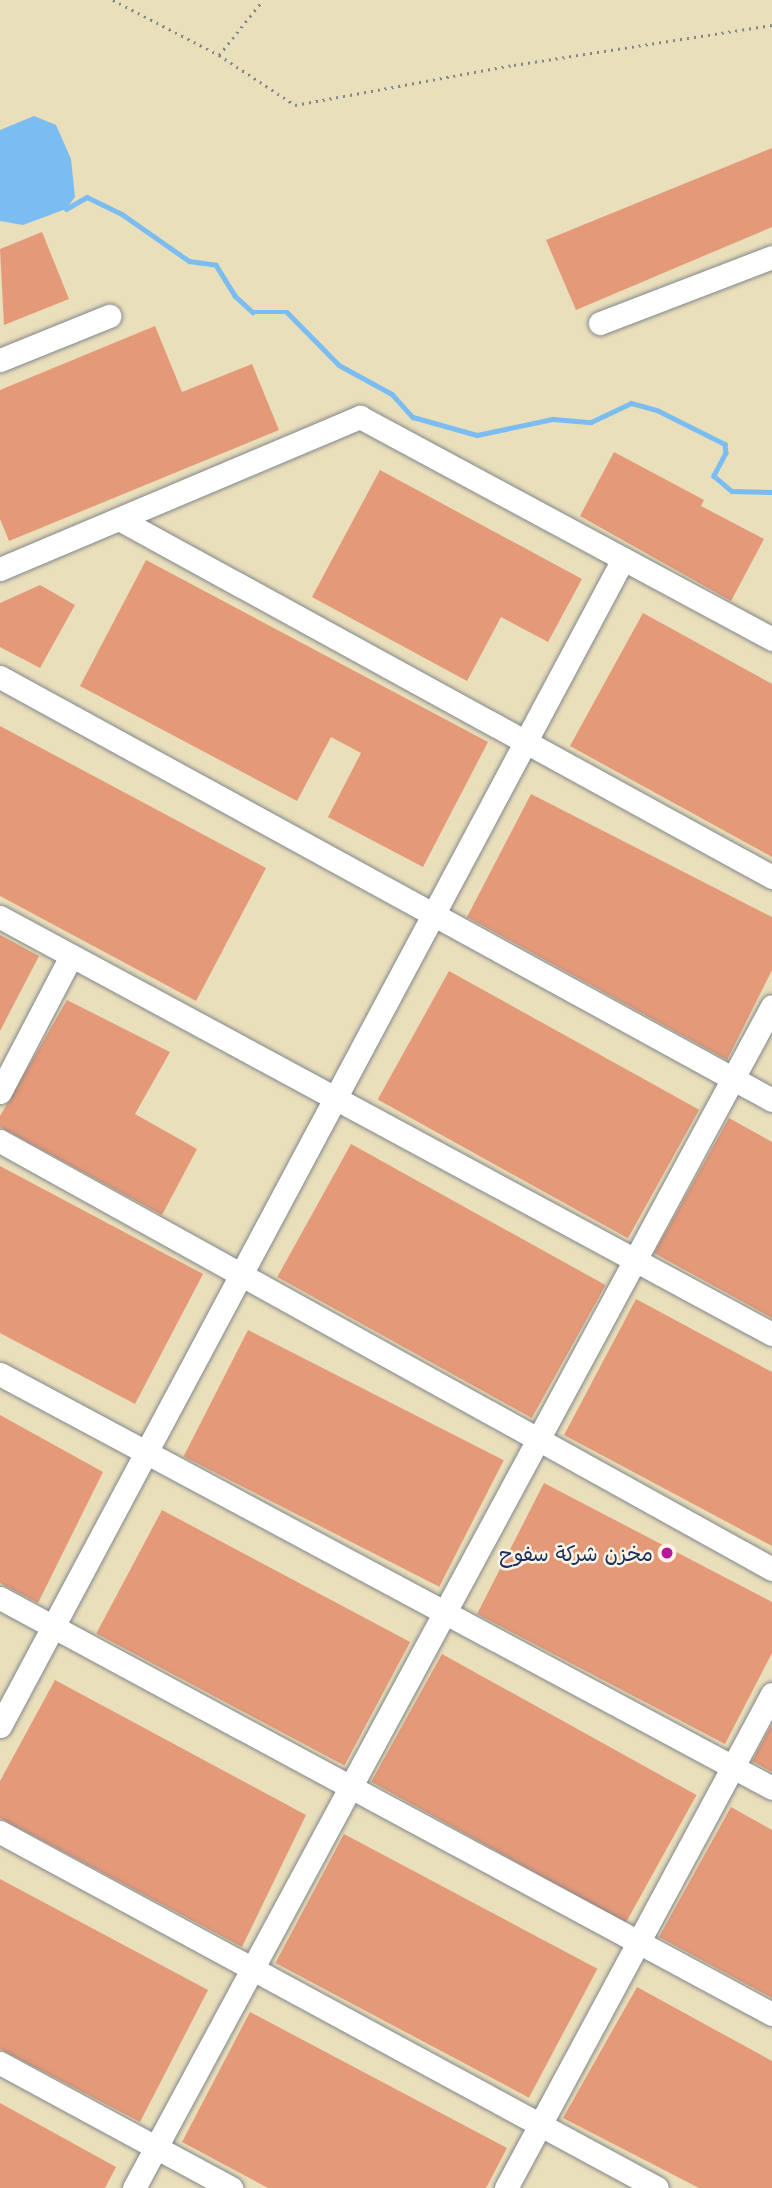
<!DOCTYPE html>
<html>
<head>
<meta charset="utf-8">
<style>
	body { margin:0 }
	#map { position:relative; width:772px; height:2188px; overflow:hidden; background:#eadfbb; font-family:Mali,"Playpen Sans Arabic",sans-serif }
	div>[style] { position:absolute }
	[style*='--x'] { left:calc(var(--x)*1px); top:calc(var(--y)*1px); width:calc(var(--w)*1px); rotate:calc(var(--a)*1deg) }
	.water>* { inset:0; background:#7cbdf1 }
	.stream>* { height:4.5px; margin:-2.25px; padding:0 2.25px; transform-origin:2.25px; border-radius:2.25px; background:#7cbdf1 }
	.building>* { inset:0; background:#e49979; transform-origin:0 0 }
	.path>* { height:2.5px; margin-top:-1.25px; transform-origin:0; background:repeating-linear-gradient(90deg,#82878c 0 2px,transparent 0 7px) }
	.roads { filter:drop-shadow(0 0 2px #82878c) drop-shadow(0 0 2px #82878c) }
	.minor>* { height:23px; margin:-11.5px; padding:0 11.5px; transform-origin:11.5px; border-radius:11.5px; background:#fff }
	.dots>* { width:19px; height:19px; translate:-50% -50%; box-sizing:border-box; border:4px solid #fcf5e5; border-radius:50% }
	span { translate:-50% -50%; white-space:nowrap; text-align:center; line-height:1.15; -webkit-text-stroke:5px #fcf5e5; paint-order:stroke }
	.poi-label { font-size:21px; color:#1b2f5e }
	.right { translate:-100% -50%; text-align:right }
</style>
</head>
<body>
<div id="map">
	<div class="water">
		<div style="clip-path:polygon(34px 116px,56px 125px,71px 159px,75px 197px,66px 209px,23px 225px,0 221px,0 130px)"></div>
	</div>
	<div class="stream">
		<div style="--x:66;--y:209;--w:24;--a:-30"></div>
		<div style="--x:87;--y:197;--w:39;--a:26"></div>
		<div style="--x:122;--y:214;--w:82;--a:35"></div>
		<div style="--x:189;--y:261;--w:27;--a:8"></div>
		<div style="--x:216;--y:265;--w:36;--a:58"></div>
		<div style="--x:235;--y:296;--w:24;--a:42"></div>
		<div style="--x:253;--y:312;--w:34;--a:0"></div>
		<div style="--x:287;--y:312;--w:74;--a:45.5"></div>
		<div style="--x:339;--y:365;--w:60;--a:28.7"></div>
		<div style="--x:392;--y:394;--w:31;--a:48"></div>
		<div style="--x:413;--y:417;--w:66;--a:15.7"></div>
		<div style="--x:477;--y:435;--w:78;--a:-11.9"></div>
		<div style="--x:553;--y:419;--w:38;--a:5"></div>
		<div style="--x:591;--y:422;--w:44;--a:-25.4"></div>
		<div style="--x:631;--y:403;--w:27;--a:15"></div>
		<div style="--x:657;--y:410;--w:76;--a:26.6"></div>
		<div style="--x:725;--y:444;--w:9;--a:84"></div>
		<div style="--x:726;--y:453;--w:26;--a:118"></div>
		<div style="--x:714;--y:476;--w:23;--a:40"></div>
		<div style="--x:732;--y:491;--w:40;--a:1.4"></div>
	</div>
	<div class="building">
		<div style="clip-path:polygon(772px 148px,772px 227px,576px 310px,546px 240px)"></div>
		<div style="clip-path:polygon(42px 232px,69px 299px,4px 325px,0 249px)"></div>
		<div style="clip-path:polygon(155px 326px,182px 392px,252px 364px,279px 430px,9px 541px,0 519px,0 390px)"></div>
		<div style="clip-path:polygon(614px 452px,704px 500px,701px 506px,764px 539px,731px 601px,580px 516px)"></div>
		<div style="clip-path:polygon(380px 470px,582px 579px,548px 642px,501px 617px,467px 681px,312px 597px)"></div>
		<div style="clip-path:polygon(146px 560px,488px 742px,423px 867px,328px 817px,361px 753px,331px 737px,297px 801px,80px 686px)"></div>
		<div style="clip-path:polygon(40px 585px,75px 605px,40px 668px,0 647px,0 603px)"></div>
		<div style="clip-path:polygon(643px 613px,772px 684px,772px 857px,570px 746px)"></div>
		<div style="clip-path:polygon(0 726px,266px 868px,196px 1001px,0 896px)"></div>
		<div style="clip-path:polygon(531px 794px,772px 917px,772px 970px,727px 1060px,467px 917px)"></div>
		<div style="clip-path:polygon(0 935px,39px 956px,0 1031px)"></div>
		<div style="left:449px;top:971px;width:286px;height:147px;rotate:29deg"></div>
		<div style="clip-path:polygon(67px 1000px,170px 1052px,135px 1114px,197px 1149px,162px 1215px,0 1127px,0 1116px)"></div>
		<div style="clip-path:polygon(729px 1118px,772px 1142px,772px 1318px,654px 1253px)"></div>
		<div style="left:351px;top:1144px;width:291px;height:152px;rotate:29deg"></div>
		<div style="clip-path:polygon(0 1166px,203px 1274px,135px 1404px,0 1333px)"></div>
		<div style="clip-path:polygon(636px 1299px,772px 1372px,772px 1546px,564px 1435px)"></div>
		<div style="left:248px;top:1330px;width:287px;height:142px;rotate:27deg"></div>
		<div style="clip-path:polygon(0 1415px,103px 1472px,38px 1603px,0 1583px)"></div>
		<div style="clip-path:polygon(544px 1483px,772px 1602px,772px 1653px,725px 1744px,477px 1614px)"></div>
		<div style="left:162px;top:1510px;width:281px;height:140px;rotate:28deg"></div>
		<div style="left:442px;top:1654px;width:291px;height:146px;rotate:29deg"></div>
		<div style="clip-path:polygon(55px 1680px,306px 1815px,242px 1947px,0 1818px,0 1781px)"></div>
		<div style="clip-path:polygon(772px 1724px,772px 1772px,752px 1761px)"></div>
		<div style="clip-path:polygon(731px 1807px,772px 1830px,772px 1998px,659px 1937px)"></div>
		<div style="left:344px;top:1834px;width:287px;height:146px;rotate:28deg"></div>
		<div style="clip-path:polygon(0 1879px,208px 1990px,140px 2122px,0 2049px)"></div>
		<div style="clip-path:polygon(637px 1987px,772px 2061px,772px 2188px,699px 2188px,563px 2118px)"></div>
		<div style="clip-path:polygon(250px 2012px,507px 2148px,486px 2188px,268px 2188px,182px 2142px)"></div>
		<div style="clip-path:polygon(0 2103px,116px 2167px,105px 2188px,0 2188px)"></div>
	</div>
	<div class="path">
		<div style="--x:113;--y:0;--w:119;--a:27.4"></div>
		<div style="--x:219;--y:55;--w:70;--a:-51.3"></div>
		<div style="--x:219;--y:55;--w:91;--a:33.3"></div>
		<div style="--x:295;--y:105;--w:223;--a:-10.4"></div>
		<div style="--x:514;--y:65;--w:261;--a:-8.8"></div>
	</div>
	<div class="roads">
		<div class="minor">
			<div style="--x:600;--y:323;--w:184;--a:-21"></div>
			<div style="--x:0;--y:360;--w:118;--a:-22"></div>
			<div style="--x:119;--y:519;--w:745;--a:28.73"></div>
			<div style="--x:0;--y:569;--w:391;--a:-22.9"></div>
			<div style="--x:360;--y:417;--w:468;--a:28.3"></div>
			<div style="--x:0;--y:677;--w:880;--a:28.72"></div>
			<div style="--x:0;--y:917;--w:877;--a:28.38"></div>
			<div style="--x:0;--y:1092;--w:153;--a:-62.4"></div>
			<div style="--x:0;--y:1141;--w:883;--a:29"></div>
			<div style="--x:0;--y:1374;--w:876;--a:28.2"></div>
			<div style="--x:0;--y:1598;--w:877;--a:28.32"></div>
			<div style="--x:0;--y:1726;--w:1323;--a:-61.9"></div>
			<div style="--x:0;--y:1832;--w:747;--a:28.45"></div>
			<div style="--x:0;--y:2063;--w:263;--a:28.4"></div>
			<div style="--x:134;--y:2188;--w:1343;--a:-61.64"></div>
			<div style="--x:506;--y:2188;--w:561;--a:-61.7"></div>
		</div>
	</div>
	<div class="dots">
		<div style="left:667px;top:1553px;background:#b5179e"></div>
	</div>
	<div class="poi-label">
		<span class="right" style="left:653px;top:1553px">مخزن شركة سفوح</span>
	</div>
</div>
</body>
</html>
